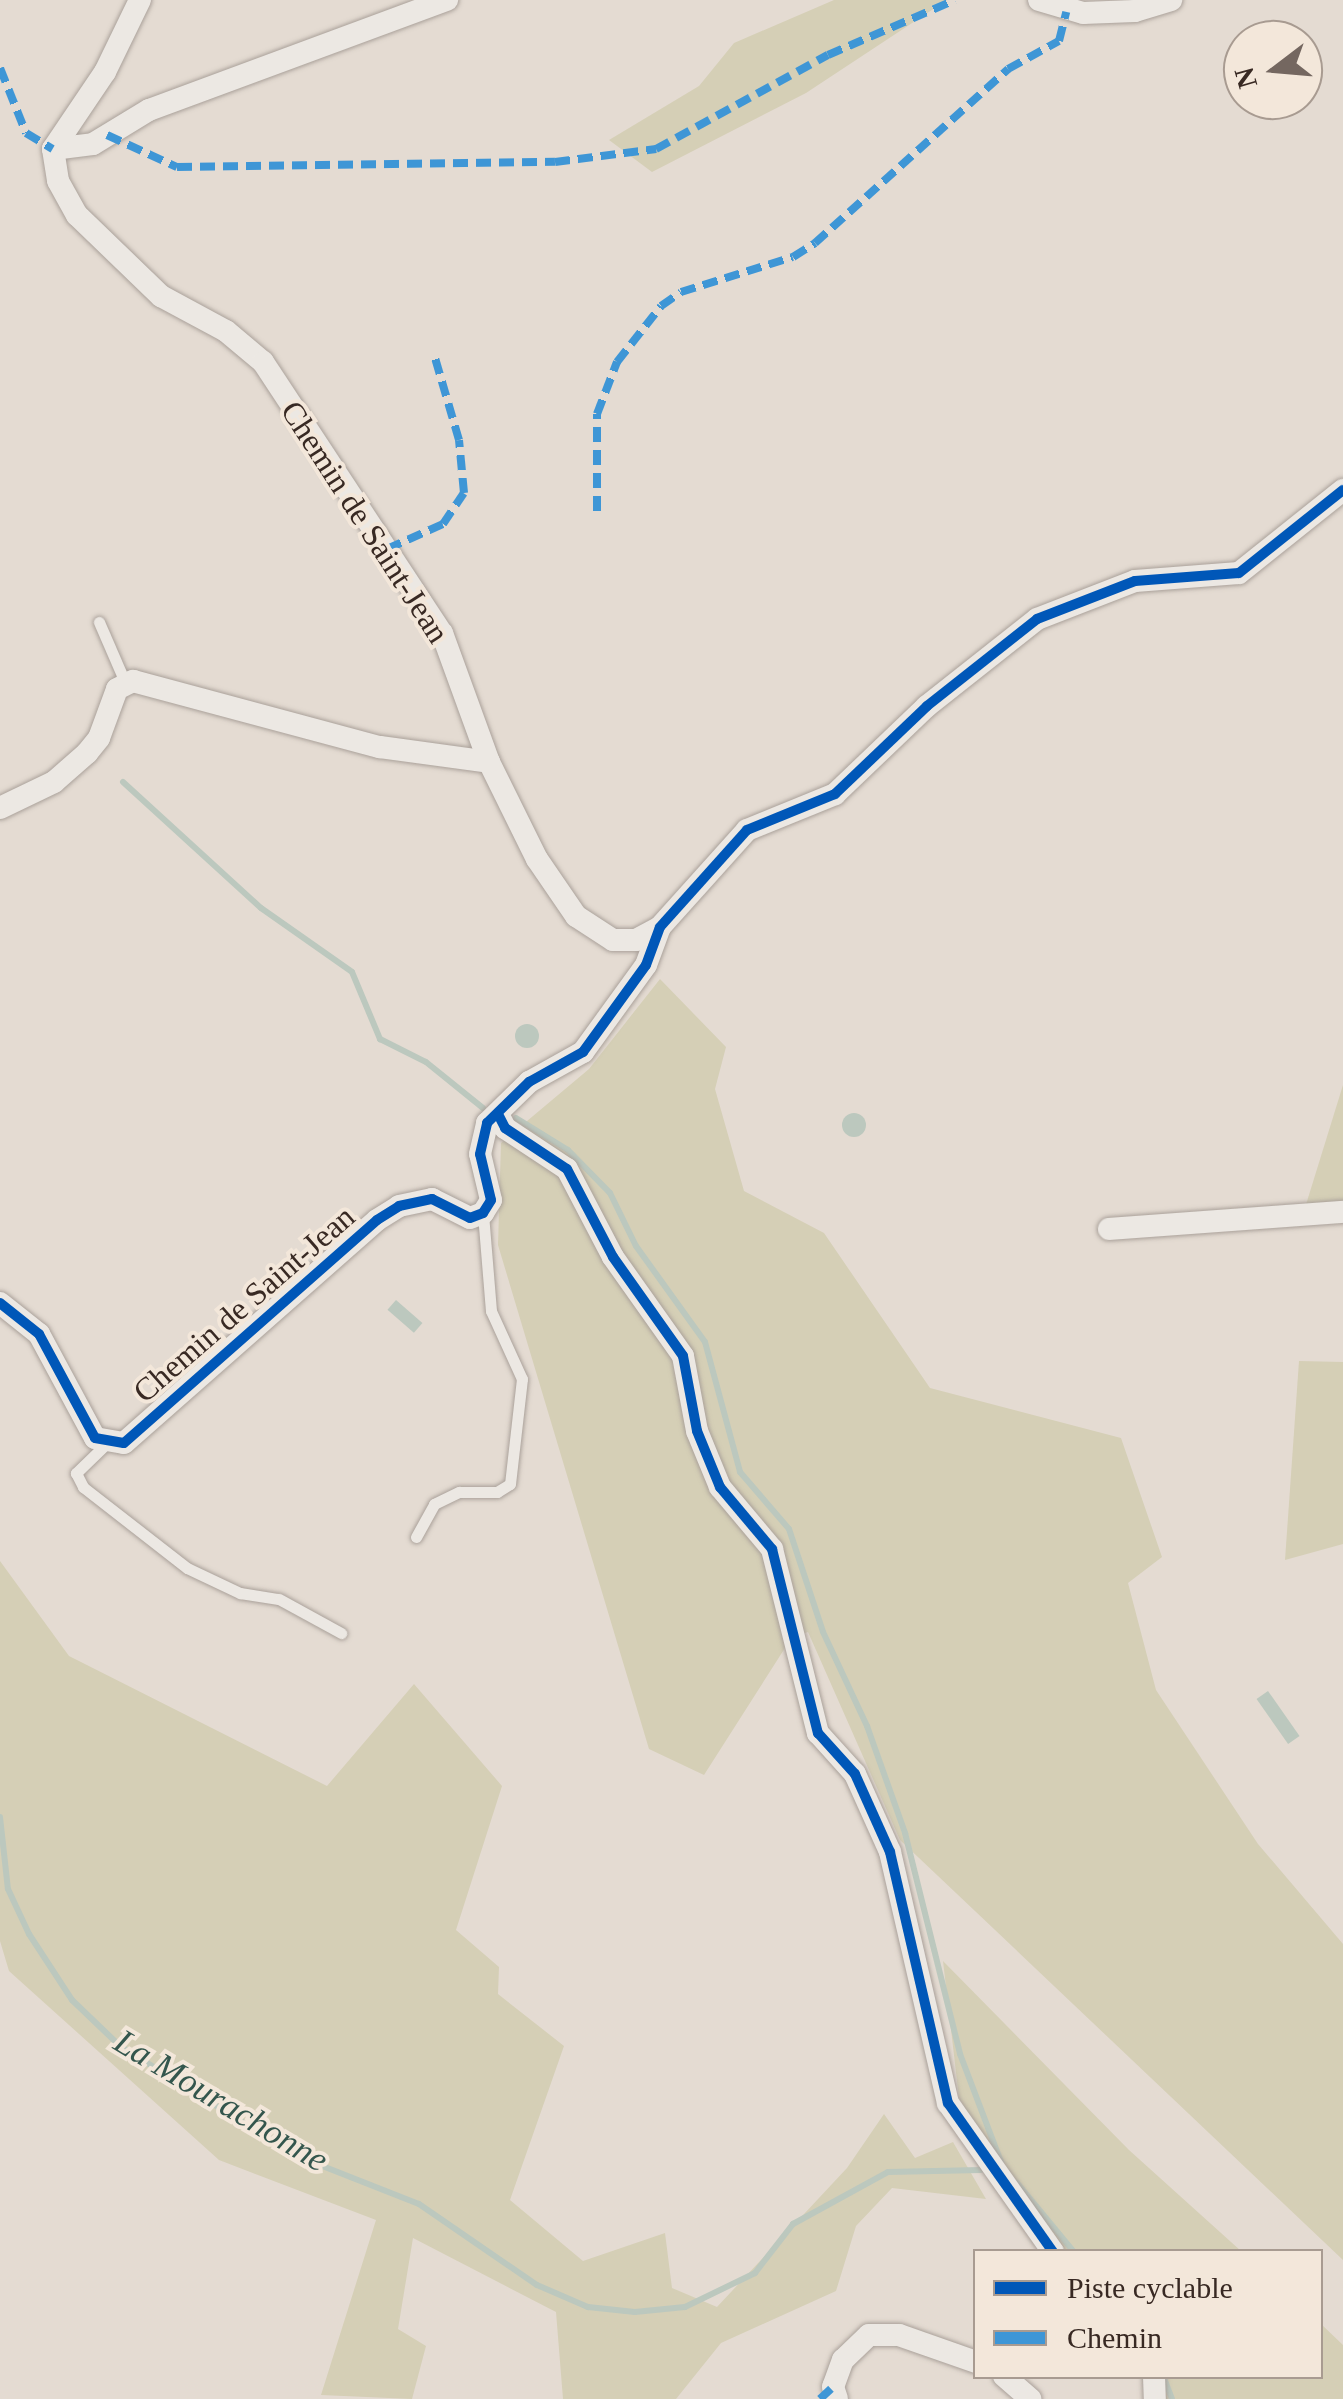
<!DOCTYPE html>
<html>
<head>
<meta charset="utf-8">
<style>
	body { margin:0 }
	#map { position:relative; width:1343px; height:2399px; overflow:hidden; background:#e4dbd2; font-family:"Times New Roman",serif }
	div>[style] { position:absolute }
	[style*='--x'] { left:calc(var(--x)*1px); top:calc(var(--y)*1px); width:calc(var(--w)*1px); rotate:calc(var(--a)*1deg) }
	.green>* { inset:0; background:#d5cfb6 }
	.water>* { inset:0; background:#bcc8be; transform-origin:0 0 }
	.round { border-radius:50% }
	.stream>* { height:6px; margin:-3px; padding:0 3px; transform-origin:3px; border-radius:3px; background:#bcc8be }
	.roads { filter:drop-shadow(0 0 2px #aaa19a) drop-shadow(0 0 2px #aaa19a) }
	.service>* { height:11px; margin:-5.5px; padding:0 5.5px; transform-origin:5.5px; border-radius:5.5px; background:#ece8e3 }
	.minor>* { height:22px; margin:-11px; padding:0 11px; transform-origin:11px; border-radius:11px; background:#ece8e3 }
	.quiet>* { height:8px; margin-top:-4px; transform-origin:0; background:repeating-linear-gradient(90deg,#3e96d6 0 15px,transparent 0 23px) }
	.cycleway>* { height:10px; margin:-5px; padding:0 5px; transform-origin:5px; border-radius:5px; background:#0057b8 }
	span { translate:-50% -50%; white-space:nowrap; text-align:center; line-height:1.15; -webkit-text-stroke:8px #f3e7da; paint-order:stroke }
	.street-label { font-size:32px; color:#382923 }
	.water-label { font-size:35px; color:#34564d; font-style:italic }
	.legend { position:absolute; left:973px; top:2249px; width:350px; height:130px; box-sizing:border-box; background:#f3e7da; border:2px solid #a89b91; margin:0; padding:12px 18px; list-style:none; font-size:30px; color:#382923 }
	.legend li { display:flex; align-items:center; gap:20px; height:50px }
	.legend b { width:50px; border:2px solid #a89b91 }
	.north { position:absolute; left:1223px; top:20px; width:100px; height:100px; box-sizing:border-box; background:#f3e7da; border:2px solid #a89b91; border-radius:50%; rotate:254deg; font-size:28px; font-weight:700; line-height:40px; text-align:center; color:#382923 }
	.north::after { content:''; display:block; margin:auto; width:35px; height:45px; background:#746760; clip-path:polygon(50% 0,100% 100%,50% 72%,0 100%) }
</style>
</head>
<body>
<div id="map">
	<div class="green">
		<div style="clip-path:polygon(834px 0,947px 0,806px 93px,652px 172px,609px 140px,699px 86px,734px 43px)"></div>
		<div style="clip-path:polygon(660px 979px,726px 1047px,715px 1089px,744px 1191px,824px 1233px,930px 1388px,1121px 1438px,1162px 1557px,1128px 1583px,1156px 1690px,1258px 1844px,1343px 1944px,1343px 2260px,900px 1840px,808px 1632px,792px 1637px,704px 1775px,649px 1749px,498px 1245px,501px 1143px,589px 1069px)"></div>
		<div style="clip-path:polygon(1343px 1085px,1343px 1215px,1304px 1211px)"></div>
		<div style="clip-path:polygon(1299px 1361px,1343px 1362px,1343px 1544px,1285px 1560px)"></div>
		<div style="clip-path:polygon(0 1561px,69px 1656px,327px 1786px,414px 1684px,502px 1786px,456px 1930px,499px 1967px,498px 1994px,564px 2046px,510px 2200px,583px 2261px,665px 2233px,672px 2288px,717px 2307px,847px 2168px,884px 2114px,915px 2158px,953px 2142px,986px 2199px,892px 2188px,856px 2226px,836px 2291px,721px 2343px,676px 2399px,563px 2399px,556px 2312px,413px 2238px,398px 2329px,426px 2346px,412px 2399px,321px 2395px,376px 2220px,219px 2160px,9px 1971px,0 1941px)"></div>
		<div style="clip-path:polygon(943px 1961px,1129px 2150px,1241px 2251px,1063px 2251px,1001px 2172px,959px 2098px)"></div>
		<div style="clip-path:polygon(1321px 2324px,1343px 2345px,1343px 2399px,1166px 2399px,1159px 2377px,1320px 2376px)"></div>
	</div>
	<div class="water">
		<div class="round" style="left:515px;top:1024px;width:24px;height:24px"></div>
		<div class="round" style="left:842px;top:1113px;width:24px;height:24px"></div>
		<div style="left:396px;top:1300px;width:35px;height:13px;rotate:41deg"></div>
		<div style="left:1268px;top:1691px;width:55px;height:14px;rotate:55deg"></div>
	</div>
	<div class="stream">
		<div style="--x:123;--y:782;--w:187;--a:42.4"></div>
		<div style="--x:261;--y:908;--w:111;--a:35.1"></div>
		<div style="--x:352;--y:972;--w:73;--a:67.3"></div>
		<div style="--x:380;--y:1039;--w:51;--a:26.6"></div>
		<div style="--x:426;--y:1062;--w:73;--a:38.9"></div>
		<div style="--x:516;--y:1118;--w:61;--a:31.6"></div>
		<div style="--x:568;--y:1150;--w:60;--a:45.7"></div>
		<div style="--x:610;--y:1193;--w:59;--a:63.9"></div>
		<div style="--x:636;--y:1246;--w:118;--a:54.3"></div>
		<div style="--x:705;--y:1342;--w:135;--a:74.9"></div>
		<div style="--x:740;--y:1472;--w:75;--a:49.3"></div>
		<div style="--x:789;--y:1529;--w:108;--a:71.7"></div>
		<div style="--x:823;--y:1632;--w:104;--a:64.9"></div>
		<div style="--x:867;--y:1726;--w:114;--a:70.4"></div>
		<div style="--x:905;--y:1833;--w:228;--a:76"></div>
		<div style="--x:960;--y:2054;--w:116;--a:69.2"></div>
		<div style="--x:0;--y:1817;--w:72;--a:83.7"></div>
		<div style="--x:8;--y:1889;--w:50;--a:65"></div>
		<div style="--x:29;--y:1934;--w:79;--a:56.9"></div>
		<div style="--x:72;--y:2000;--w:66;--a:43.8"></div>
		<div style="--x:120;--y:2046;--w:208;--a:31.9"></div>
		<div style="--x:297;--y:2156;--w:131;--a:21.5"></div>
		<div style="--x:419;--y:2204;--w:143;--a:34.5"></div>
		<div style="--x:537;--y:2285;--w:56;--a:23.3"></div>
		<div style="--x:588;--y:2307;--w:47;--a:6.1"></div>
		<div style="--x:635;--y:2312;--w:50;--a:-5.7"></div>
		<div style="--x:685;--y:2307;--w:78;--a:-25.9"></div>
		<div style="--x:755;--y:2273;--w:62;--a:-52.2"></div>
		<div style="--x:793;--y:2224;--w:108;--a:-28.7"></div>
		<div style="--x:888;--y:2172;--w:93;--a:-1.2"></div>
		<div style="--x:1017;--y:2183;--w:89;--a:50.4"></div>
		<div style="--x:1164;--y:2378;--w:22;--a:69"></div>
	</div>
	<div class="roads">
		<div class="service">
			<div style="--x:99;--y:622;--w:65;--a:66.6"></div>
			<div style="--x:106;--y:1444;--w:42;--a:136"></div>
			<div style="--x:76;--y:1473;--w:16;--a:63"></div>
			<div style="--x:83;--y:1487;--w:132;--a:37.9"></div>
			<div style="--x:187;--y:1568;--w:59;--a:25.3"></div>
			<div style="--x:240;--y:1593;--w:39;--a:9"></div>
			<div style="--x:279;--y:1599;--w:71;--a:28.7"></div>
			<div style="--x:416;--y:1537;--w:38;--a:-61"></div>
			<div style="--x:434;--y:1504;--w:28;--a:-26"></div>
			<div style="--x:459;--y:1492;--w:38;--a:0"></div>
			<div style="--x:497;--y:1492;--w:15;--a:-32"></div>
			<div style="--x:510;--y:1484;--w:106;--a:-83.5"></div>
			<div style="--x:522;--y:1379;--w:75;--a:-114.5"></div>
			<div style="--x:491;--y:1311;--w:98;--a:-94.7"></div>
		</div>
		<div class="minor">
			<div style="--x:1039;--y:0;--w:46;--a:16.5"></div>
			<div style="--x:1083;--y:13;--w:52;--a:-2.2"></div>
			<div style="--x:1135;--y:11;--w:38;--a:-17"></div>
			<div style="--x:53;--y:149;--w:32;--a:81"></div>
			<div style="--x:58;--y:181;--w:39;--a:61"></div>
			<div style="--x:77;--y:215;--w:117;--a:44"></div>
			<div style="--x:161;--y:296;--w:74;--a:28.3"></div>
			<div style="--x:226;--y:331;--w:48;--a:40"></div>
			<div style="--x:263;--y:362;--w:325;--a:56.6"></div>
			<div style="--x:442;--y:633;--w:137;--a:70"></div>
			<div style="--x:489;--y:762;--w:108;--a:63.7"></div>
			<div style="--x:537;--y:859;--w:69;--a:55.6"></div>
			<div style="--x:576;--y:916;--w:44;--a:33"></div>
			<div style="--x:613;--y:940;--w:23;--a:0"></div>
			<div style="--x:636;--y:940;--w:27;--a:-28"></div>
			<div style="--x:53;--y:149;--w:40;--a:-7.1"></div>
			<div style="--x:93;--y:144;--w:66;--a:-31.3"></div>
			<div style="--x:149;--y:110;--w:318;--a:-20.3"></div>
			<div style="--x:53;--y:149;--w:93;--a:-56"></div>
			<div style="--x:105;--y:72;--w:80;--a:-64.1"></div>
			<div style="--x:0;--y:808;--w:60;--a:-25.7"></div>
			<div style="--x:54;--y:782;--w:44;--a:-41.3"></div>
			<div style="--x:87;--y:753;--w:19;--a:-51"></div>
			<div style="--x:99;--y:738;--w:52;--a:-69.8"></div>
			<div style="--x:117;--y:689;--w:18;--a:-27"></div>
			<div style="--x:133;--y:681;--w:256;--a:15"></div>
			<div style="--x:380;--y:747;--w:110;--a:7.8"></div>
			<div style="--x:498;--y:1114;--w:16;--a:63"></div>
			<div style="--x:505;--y:1128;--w:74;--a:33.5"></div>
			<div style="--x:567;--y:1169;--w:99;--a:62.4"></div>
			<div style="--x:613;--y:1257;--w:121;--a:54.7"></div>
			<div style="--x:683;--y:1356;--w:76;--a:79.4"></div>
			<div style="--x:697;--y:1431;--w:61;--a:67.7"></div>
			<div style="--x:720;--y:1487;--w:81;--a:50"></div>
			<div style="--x:772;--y:1549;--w:190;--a:76"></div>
			<div style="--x:818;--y:1733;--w:55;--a:47.9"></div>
			<div style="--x:855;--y:1774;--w:85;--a:65.8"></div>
			<div style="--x:890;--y:1852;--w:258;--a:77"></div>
			<div style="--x:948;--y:2103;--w:182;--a:54.8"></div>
			<div style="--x:1109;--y:1229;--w:235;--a:-4.2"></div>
			<div style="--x:0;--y:1303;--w:50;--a:38.5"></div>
			<div style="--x:39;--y:1334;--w:118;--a:61.7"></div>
			<div style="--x:95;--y:1438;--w:29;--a:10"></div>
			<div style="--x:124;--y:1443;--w:337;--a:-41.4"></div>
			<div style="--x:377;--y:1220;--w:26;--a:-32"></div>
			<div style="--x:399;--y:1206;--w:34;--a:-12"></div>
			<div style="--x:432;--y:1199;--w:42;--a:26.6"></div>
			<div style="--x:470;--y:1218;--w:14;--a:-21"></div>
			<div style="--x:483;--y:1213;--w:15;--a:-58"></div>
			<div style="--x:491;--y:1200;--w:47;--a:-103.4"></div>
			<div style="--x:480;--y:1154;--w:32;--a:-77"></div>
			<div style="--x:487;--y:1123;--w:59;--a:-44.3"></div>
			<div style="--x:529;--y:1082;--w:62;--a:-29.1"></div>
			<div style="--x:583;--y:1052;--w:107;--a:-54.1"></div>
			<div style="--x:646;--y:965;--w:40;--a:-69.8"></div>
			<div style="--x:660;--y:927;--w:130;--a:-48.1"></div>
			<div style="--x:747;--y:830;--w:95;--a:-22.2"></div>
			<div style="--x:835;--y:794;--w:127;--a:-43.7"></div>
			<div style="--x:927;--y:706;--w:140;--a:-38.3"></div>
			<div style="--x:1037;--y:619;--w:105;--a:-21.2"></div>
			<div style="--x:1135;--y:581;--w:104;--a:-4.4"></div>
			<div style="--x:1239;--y:573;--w:133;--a:-38.6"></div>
			<div style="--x:1004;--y:2376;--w:35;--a:41"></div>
			<div style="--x:1154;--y:2376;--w:23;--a:88"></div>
			<div style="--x:837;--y:2399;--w:13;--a:-108"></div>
			<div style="--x:833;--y:2387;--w:29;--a:-70"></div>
			<div style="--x:843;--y:2360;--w:36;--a:-44"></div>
			<div style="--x:869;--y:2335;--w:30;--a:0"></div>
			<div style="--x:899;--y:2335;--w:82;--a:19.3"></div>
		</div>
	</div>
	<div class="quiet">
		<div style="--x:0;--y:68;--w:70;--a:68.2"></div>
		<div style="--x:26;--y:133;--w:31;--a:31"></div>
		<div style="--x:107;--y:135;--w:77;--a:24.6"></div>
		<div style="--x:177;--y:167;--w:378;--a:-0.8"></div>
		<div style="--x:555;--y:162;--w:102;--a:-7.3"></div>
		<div style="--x:656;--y:149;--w:196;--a:-28.7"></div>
		<div style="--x:828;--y:55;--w:138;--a:-23.4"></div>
		<div style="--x:597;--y:511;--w:97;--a:-90"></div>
		<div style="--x:597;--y:414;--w:56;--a:-69"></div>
		<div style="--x:617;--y:362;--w:71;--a:-51.8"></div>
		<div style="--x:661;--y:306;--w:24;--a:-35"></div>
		<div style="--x:681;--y:292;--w:117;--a:-17.4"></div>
		<div style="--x:793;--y:257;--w:26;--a:-32"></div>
		<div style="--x:815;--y:243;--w:260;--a:-42"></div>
		<div style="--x:1008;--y:69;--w:58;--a:-28.8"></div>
		<div style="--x:1059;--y:41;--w:30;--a:-76"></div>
		<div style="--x:387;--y:549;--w:61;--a:-24.1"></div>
		<div style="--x:443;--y:524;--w:37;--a:-56"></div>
		<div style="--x:464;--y:493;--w:53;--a:-95.4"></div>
		<div style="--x:459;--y:440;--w:85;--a:-106.3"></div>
		<div style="--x:820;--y:2399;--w:18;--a:-43"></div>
	</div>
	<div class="cycleway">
		<div style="--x:498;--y:1114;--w:16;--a:63"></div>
		<div style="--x:505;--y:1128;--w:74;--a:33.5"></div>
		<div style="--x:567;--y:1169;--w:99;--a:62.4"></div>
		<div style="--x:613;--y:1257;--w:121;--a:54.7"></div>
		<div style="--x:683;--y:1356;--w:76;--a:79.4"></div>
		<div style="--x:697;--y:1431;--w:61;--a:67.7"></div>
		<div style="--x:720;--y:1487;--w:81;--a:50"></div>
		<div style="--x:772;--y:1549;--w:190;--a:76"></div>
		<div style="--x:818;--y:1733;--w:55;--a:47.9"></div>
		<div style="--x:855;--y:1774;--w:85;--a:65.8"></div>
		<div style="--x:890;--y:1852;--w:258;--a:77"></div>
		<div style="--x:948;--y:2103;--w:182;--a:54.8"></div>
		<div style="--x:0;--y:1303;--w:50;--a:38.5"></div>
		<div style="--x:39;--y:1334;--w:118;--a:61.7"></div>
		<div style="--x:95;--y:1438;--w:29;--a:10"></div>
		<div style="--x:124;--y:1443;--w:337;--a:-41.4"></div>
		<div style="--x:377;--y:1220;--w:26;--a:-32"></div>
		<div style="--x:399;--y:1206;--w:34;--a:-12"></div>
		<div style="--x:432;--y:1199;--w:42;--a:26.6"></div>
		<div style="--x:470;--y:1218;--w:14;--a:-21"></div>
		<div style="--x:483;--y:1213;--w:15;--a:-58"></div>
		<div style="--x:491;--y:1200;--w:47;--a:-103.4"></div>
		<div style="--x:480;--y:1154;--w:32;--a:-77"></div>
		<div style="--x:487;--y:1123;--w:59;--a:-44.3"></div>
		<div style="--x:529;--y:1082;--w:62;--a:-29.1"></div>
		<div style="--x:583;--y:1052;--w:107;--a:-54.1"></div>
		<div style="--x:646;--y:965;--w:40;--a:-69.8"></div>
		<div style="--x:660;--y:927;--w:130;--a:-48.1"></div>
		<div style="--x:747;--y:830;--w:95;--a:-22.2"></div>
		<div style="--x:835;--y:794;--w:127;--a:-43.7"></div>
		<div style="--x:927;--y:706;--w:140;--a:-38.3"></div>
		<div style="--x:1037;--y:619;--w:105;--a:-21.2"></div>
		<div style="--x:1135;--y:581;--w:104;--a:-4.4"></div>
		<div style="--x:1239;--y:573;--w:133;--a:-38.6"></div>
	</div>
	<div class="street-label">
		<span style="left:365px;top:522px;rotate:57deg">Chemin de Saint-Jean</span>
		<span style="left:244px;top:1304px;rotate:-41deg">Chemin de Saint-Jean</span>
	</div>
	<div class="water-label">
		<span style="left:221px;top:2101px;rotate:31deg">La Mourachonne</span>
	</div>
	<ul class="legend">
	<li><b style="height:12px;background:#0057b8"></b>Piste cyclable</li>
	<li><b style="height:12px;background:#3e96d6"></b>Chemin</li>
	</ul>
	<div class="north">N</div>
</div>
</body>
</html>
